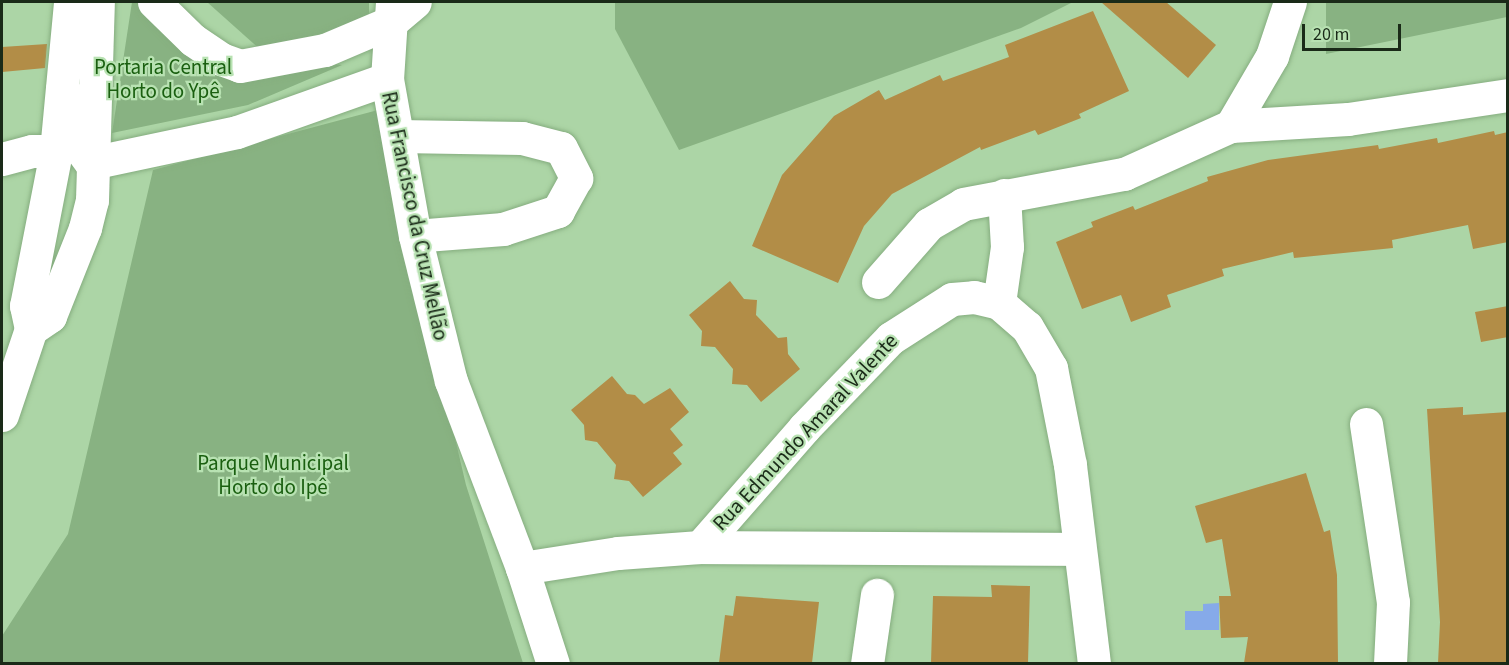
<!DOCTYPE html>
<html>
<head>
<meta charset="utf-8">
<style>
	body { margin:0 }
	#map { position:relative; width:1509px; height:665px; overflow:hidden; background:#acd5a6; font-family:"Source Sans 3",sans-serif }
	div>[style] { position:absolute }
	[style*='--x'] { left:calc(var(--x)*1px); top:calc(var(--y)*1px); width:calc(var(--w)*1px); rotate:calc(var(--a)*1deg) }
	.green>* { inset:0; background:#88b282 }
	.water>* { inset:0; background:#86aae9 }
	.building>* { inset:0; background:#b28d47 }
	.roads { filter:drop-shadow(0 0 2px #85ad7f) drop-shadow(0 0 2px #85ad7f) }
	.minor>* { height:33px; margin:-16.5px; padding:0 16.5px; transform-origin:16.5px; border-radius:16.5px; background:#fff }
	.major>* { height:33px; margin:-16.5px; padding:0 16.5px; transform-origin:16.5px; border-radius:16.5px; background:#fff }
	span { translate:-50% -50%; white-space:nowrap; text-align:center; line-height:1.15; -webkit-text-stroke:4.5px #b8e2b2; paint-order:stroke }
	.park-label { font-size:21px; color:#1a5f10 }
	.street-label { font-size:21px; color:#1a2a18 }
	.frame { position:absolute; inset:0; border:3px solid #1a2a18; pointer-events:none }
	.scale { position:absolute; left:1302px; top:24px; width:99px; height:27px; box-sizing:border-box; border:3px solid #1a2a18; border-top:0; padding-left:8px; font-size:18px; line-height:21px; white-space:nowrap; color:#1a2a18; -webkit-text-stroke:4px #b8e2b2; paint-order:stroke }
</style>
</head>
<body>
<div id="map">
	<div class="green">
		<div style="clip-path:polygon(132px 2px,137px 2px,208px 61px,292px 59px,342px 65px,248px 105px,112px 133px)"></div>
		<div style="clip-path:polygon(207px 2px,369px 2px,369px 21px,264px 53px)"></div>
		<div style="clip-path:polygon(615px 2px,1073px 2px,1021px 28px,679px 150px,615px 29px)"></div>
		<div style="clip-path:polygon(1326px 2px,1507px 2px,1507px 17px,1326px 54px)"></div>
		<div style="clip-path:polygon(378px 110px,466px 485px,523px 663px,2px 664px,2px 636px,68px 534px,153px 170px)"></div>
	</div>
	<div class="water">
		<div style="clip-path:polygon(1219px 603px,1219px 630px,1185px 630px,1185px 611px,1203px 611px,1203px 604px)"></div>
	</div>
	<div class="building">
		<div style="clip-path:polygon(1101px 2px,1166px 2px,1216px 45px,1188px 78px)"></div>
		<div style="clip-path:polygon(1093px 11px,1129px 91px,1079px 114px,1081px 118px,1038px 135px,1035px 130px,981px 150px,980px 147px,892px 194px,864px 226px,838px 283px,752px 246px,782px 175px,834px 116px,879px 90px,885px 100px,940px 75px,943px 81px,1009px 57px,1005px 45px)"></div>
		<div style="clip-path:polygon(47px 44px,45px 68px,2px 72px,2px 47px)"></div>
		<div style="clip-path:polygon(1494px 131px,1495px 135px,1508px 132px,1508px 242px,1473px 249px,1468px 225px,1392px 240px,1393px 248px,1294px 258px,1293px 252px,1222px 269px,1224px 276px,1167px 295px,1171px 307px,1131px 322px,1121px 295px,1082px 309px,1056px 242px,1093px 227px,1091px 222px,1133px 206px,1135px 210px,1208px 181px,1207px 177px,1268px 160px,1378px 145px,1379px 149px,1437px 138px,1438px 143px)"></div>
		<div style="clip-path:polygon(730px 281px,744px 299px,757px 300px,756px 315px,778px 338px,787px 337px,788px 354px,800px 369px,761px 402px,747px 385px,732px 384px,733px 369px,715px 347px,701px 346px,702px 331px,689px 315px)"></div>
		<div style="clip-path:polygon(1508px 306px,1508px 337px,1481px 342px,1475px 312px)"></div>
		<div style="clip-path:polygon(612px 376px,627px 394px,635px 395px,644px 404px,670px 388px,689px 412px,670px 429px,683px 445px,673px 453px,682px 464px,643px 497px,629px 481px,614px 479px,616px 465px,597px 442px,585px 440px,584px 425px,571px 410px)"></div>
		<div style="clip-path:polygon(1463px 407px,1463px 415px,1508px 412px,1508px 663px,1438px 663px,1440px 622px,1427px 409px)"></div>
		<div style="clip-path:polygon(1306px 473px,1324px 532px,1330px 530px,1337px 575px,1338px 663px,1244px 663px,1248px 637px,1221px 638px,1219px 596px,1231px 596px,1222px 539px,1206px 543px,1195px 506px)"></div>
		<div style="clip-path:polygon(991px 585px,1030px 586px,1028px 663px,931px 663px,933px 596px,992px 597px)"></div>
		<div style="clip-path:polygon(736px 596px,819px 602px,812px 663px,719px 663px,725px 615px,733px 616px)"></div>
	</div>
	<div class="roads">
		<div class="minor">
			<div style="--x:154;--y:2;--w:54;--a:44.3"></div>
			<div style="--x:193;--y:40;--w:34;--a:34"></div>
			<div style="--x:221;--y:59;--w:20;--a:20"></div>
			<div style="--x:240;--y:66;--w:86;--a:-10.7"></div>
			<div style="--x:325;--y:50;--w:72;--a:-23"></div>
			<div style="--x:391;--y:22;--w:31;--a:-40"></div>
			<div style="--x:392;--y:2;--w:77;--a:93.7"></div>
			<div style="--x:387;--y:79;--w:159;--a:79.9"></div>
			<div style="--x:415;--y:236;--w:149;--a:76.1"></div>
			<div style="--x:451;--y:381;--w:200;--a:69.2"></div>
			<div style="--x:522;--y:568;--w:101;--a:72.1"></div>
			<div style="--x:62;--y:89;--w:26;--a:51"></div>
			<div style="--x:78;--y:109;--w:35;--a:92"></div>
			<div style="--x:77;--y:144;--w:24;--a:54"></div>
			<div style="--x:91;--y:163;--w:149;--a:-12"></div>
			<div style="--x:237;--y:132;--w:159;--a:-19.5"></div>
			<div style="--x:1231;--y:126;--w:117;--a:-3.4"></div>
			<div style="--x:1348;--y:119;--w:162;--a:-8.5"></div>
			<div style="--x:398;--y:136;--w:124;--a:0.9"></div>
			<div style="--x:522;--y:138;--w:40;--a:14.4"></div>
			<div style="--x:561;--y:148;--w:34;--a:63"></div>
			<div style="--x:576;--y:178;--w:38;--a:119"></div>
			<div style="--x:558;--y:211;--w:58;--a:161.9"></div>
			<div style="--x:503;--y:229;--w:88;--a:175.5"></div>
			<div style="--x:2;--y:159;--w:31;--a:-15"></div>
			<div style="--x:32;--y:151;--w:24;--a:0"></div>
			<div style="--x:878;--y:282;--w:77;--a:-48.7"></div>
			<div style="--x:929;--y:224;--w:39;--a:-30"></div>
			<div style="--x:963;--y:204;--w:164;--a:-10.6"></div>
			<div style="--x:1124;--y:174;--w:117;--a:-24.2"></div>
			<div style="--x:1231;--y:126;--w:81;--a:-59.6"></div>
			<div style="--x:1272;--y:56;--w:57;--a:-71.6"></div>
			<div style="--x:999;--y:303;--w:57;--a:-81.9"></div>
			<div style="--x:1007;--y:247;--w:52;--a:-93.3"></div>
			<div style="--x:1366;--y:424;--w:180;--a:81.4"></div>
			<div style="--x:1393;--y:602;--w:62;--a:92.8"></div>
			<div style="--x:700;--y:547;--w:158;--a:-48.8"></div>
			<div style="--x:804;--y:428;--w:125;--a:-46"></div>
			<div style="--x:891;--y:338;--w:72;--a:-32.6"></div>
			<div style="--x:952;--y:299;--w:22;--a:-5"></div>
			<div style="--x:974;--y:297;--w:26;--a:13"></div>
			<div style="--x:999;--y:303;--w:37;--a:41"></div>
			<div style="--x:1027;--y:327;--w:48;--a:59.7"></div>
			<div style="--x:1051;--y:368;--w:99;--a:78.9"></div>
			<div style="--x:1070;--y:465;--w:200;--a:83.1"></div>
			<div style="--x:522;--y:568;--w:97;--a:-8.9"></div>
			<div style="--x:618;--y:553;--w:82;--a:-4.2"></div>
			<div style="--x:700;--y:547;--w:379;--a:0.3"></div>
			<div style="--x:867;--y:664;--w:70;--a:-81.8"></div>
		</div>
		<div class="major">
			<div style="--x:31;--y:329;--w:23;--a:-34"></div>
			<div style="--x:50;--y:316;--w:95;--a:-68.3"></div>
			<div style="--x:85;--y:228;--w:29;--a:-76"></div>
			<div style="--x:92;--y:200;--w:198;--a:-88.3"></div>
			<div style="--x:2;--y:415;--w:91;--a:-71.4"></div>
			<div style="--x:31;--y:329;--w:24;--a:-102"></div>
			<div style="--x:26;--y:306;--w:158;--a:-79"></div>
			<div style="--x:56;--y:151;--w:150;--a:-84.6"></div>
		</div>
	</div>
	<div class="park-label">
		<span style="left:163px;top:79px">Portaria Central<br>Horto do Ypê</span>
		<span style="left:273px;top:475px">Parque Municipal<br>Horto do Ipê</span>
	</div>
	<div class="street-label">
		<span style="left:415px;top:216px;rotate:78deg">Rua Francisco da Cruz Mellão</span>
		<span style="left:805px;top:432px;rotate:-47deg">Rua Edmundo Amaral Valente</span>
	</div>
	<div class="frame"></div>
	<div class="scale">20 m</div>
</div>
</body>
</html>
